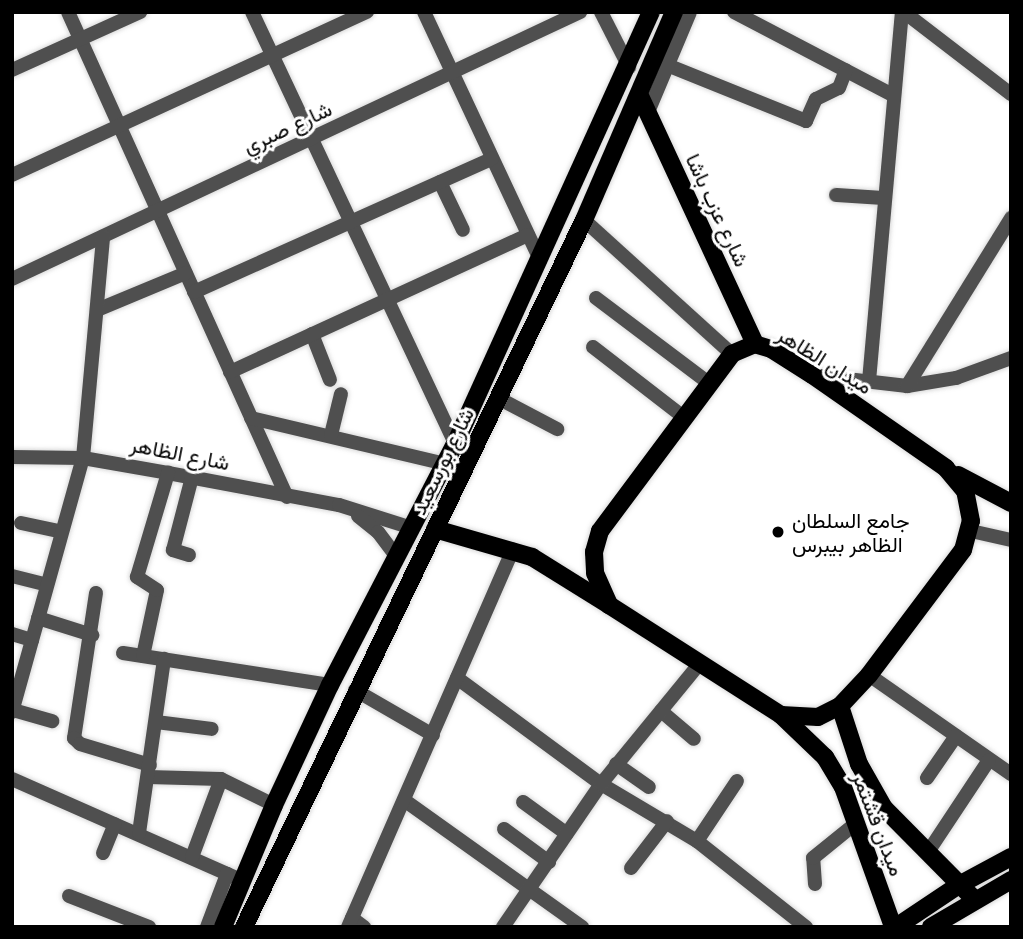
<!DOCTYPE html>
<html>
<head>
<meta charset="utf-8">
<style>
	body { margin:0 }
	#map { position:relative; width:1023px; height:939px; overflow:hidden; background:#fff; font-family:"IBM Plex Sans",Vazirmatn,sans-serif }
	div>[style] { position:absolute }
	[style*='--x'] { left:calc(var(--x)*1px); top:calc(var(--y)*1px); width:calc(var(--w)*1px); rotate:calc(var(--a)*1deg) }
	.roads { filter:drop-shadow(0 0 2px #dbdbdb) drop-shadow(0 0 2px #dbdbdb) }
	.minor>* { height:14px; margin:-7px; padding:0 7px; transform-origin:7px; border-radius:7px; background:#4f4f4f }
	.major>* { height:18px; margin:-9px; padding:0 9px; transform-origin:9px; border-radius:9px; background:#000 }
	.dots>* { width:19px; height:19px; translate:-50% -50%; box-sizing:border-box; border:4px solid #fff; border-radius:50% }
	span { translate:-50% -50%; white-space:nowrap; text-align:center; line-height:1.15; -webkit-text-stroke:6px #fff; paint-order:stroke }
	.street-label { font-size:21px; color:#000 }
	.poi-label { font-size:21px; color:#000 }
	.left { translate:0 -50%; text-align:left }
	.frame { position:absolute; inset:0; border:14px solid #000; pointer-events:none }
</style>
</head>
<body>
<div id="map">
	<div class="roads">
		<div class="minor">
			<div style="--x:68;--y:12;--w:532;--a:65.7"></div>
			<div style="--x:252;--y:12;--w:477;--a:64.8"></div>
			<div style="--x:455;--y:444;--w:18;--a:29"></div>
			<div style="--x:424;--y:12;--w:274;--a:64.9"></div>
			<div style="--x:601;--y:12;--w:62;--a:63"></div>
			<div style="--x:734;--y:12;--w:179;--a:27.6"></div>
			<div style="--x:904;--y:12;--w:135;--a:37.5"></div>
			<div style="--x:667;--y:65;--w:150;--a:21.9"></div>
			<div style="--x:806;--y:121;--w:24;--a:-66"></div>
			<div style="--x:816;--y:99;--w:25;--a:-26"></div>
			<div style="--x:839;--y:88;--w:19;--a:-69"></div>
			<div style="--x:12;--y:70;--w:141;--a:-24.4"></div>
			<div style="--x:648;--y:112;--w:108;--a:-67.2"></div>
			<div style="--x:12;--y:175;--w:391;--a:-24.7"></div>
			<div style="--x:440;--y:182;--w:53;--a:64.4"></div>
			<div style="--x:836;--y:195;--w:48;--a:3.6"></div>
			<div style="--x:584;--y:220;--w:200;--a:42.2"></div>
			<div style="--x:12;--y:279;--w:628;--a:-25.18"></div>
			<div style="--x:194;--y:292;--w:326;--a:-24.1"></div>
			<div style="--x:596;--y:298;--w:143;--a:37"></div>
			<div style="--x:97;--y:310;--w:96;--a:-22.6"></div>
			<div style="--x:312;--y:334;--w:49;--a:68.6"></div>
			<div style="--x:593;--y:347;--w:116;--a:37.7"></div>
			<div style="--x:230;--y:372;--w:328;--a:-24.7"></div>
			<div style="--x:812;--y:375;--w:96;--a:6.6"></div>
			<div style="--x:907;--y:386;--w:50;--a:-9.3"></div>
			<div style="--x:956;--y:378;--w:59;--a:-20"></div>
			<div style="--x:869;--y:381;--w:370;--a:-84.9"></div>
			<div style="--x:907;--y:386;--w:198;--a:-58.2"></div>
			<div style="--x:498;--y:398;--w:67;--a:27.7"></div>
			<div style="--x:251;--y:418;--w:199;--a:13.3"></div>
			<div style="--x:445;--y:464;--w:19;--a:28"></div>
			<div style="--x:331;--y:435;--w:42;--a:-76.3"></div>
			<div style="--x:12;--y:457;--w:71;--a:0.8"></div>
			<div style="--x:83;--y:458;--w:86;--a:10"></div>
			<div style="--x:168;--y:473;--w:174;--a:10.6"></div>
			<div style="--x:339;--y:505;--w:77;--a:17.5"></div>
			<div style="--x:358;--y:516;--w:26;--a:39"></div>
			<div style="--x:378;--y:532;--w:30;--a:53"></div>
			<div style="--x:21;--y:523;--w:40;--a:12"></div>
			<div style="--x:971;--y:531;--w:41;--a:12.7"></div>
			<div style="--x:189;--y:555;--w:17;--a:-163"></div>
			<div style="--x:173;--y:550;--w:75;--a:-75.4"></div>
			<div style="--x:12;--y:576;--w:36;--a:14"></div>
			<div style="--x:96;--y:593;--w:147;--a:98.6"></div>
			<div style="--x:74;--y:738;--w:8;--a:45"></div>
			<div style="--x:80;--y:744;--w:73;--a:16.7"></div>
			<div style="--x:38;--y:618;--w:57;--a:17.5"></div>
			<div style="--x:12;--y:634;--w:21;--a:17"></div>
			<div style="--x:123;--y:653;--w:209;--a:8.8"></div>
			<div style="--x:143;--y:656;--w:67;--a:-78"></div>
			<div style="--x:157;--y:590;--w:24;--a:-147"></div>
			<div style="--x:137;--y:577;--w:109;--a:-73.4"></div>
			<div style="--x:869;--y:675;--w:173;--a:34.9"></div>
			<div style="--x:457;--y:678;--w:179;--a:36.4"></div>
			<div style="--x:601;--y:784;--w:112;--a:30.7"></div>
			<div style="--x:697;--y:841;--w:139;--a:38.3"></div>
			<div style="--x:355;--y:690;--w:90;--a:30"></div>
			<div style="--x:13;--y:710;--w:41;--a:15.8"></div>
			<div style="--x:661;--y:711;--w:43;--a:40.3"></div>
			<div style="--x:12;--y:712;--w:264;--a:-74.4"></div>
			<div style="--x:83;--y:458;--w:222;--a:-84.8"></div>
			<div style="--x:156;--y:722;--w:56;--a:7.1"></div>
			<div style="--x:616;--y:764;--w:40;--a:34.9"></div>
			<div style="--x:148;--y:777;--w:73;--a:1.6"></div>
			<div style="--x:221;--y:779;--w:59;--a:26.1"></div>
			<div style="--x:927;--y:778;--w:51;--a:-55.4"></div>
			<div style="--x:12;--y:779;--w:250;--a:23.8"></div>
			<div style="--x:404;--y:800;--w:219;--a:35.5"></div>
			<div style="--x:523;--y:802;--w:54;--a:36"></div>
			<div style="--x:504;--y:829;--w:56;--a:36.3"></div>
			<div style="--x:139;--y:833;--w:176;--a:-81.8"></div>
			<div style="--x:697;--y:841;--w:72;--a:-56.3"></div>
			<div style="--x:928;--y:852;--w:110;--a:-56.5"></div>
			<div style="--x:103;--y:853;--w:31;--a:-68"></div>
			<div style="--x:192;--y:857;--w:83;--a:-69.6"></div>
			<div style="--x:631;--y:868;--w:59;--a:-52.5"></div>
			<div style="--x:815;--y:884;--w:26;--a:-94"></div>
			<div style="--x:813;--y:858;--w:55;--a:-39.1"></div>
			<div style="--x:69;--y:896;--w:86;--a:21.2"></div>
			<div style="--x:352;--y:918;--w:15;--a:37"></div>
			<div style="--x:207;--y:927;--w:57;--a:-69.3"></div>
			<div style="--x:348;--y:927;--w:412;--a:-66.4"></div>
			<div style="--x:503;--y:927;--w:173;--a:-55.6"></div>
			<div style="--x:601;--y:784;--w:156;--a:-50.7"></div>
		</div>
		<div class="major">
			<div style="--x:640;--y:96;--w:273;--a:65.1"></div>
			<div style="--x:958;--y:475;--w:60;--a:27.8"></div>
			<div style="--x:435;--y:529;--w:101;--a:16.1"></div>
			<div style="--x:532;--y:557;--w:91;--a:31.9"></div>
			<div style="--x:840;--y:706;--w:61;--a:71.9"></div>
			<div style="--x:859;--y:764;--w:51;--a:60.4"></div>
			<div style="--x:884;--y:808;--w:128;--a:45.3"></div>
			<div style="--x:781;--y:715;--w:37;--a:3"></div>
			<div style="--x:818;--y:717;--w:25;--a:-27"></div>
			<div style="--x:840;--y:706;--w:42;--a:-46.9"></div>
			<div style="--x:869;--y:675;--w:156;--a:-53.1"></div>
			<div style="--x:963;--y:550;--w:30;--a:-75"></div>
			<div style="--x:971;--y:521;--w:31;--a:-101"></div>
			<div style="--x:965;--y:491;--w:30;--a:-130"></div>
			<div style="--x:946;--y:468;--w:163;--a:-145.2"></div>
			<div style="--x:812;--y:375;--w:49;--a:-147.6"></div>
			<div style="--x:771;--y:349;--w:17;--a:-163"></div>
			<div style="--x:755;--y:344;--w:25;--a:157"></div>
			<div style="--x:732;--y:354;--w:221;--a:126.7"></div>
			<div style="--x:600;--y:531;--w:22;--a:106"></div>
			<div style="--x:594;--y:552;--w:21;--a:87"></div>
			<div style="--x:595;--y:573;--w:35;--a:66"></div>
			<div style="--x:609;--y:605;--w:204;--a:32.6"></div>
			<div style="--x:781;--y:715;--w:61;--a:43.7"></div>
			<div style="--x:825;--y:757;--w:35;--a:59"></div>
			<div style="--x:843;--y:787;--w:149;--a:70.3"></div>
			<div style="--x:223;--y:927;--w:132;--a:-67.3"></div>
			<div style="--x:274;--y:805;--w:132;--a:-65"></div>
			<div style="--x:330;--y:685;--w:271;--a:-62.6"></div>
			<div style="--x:455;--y:444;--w:474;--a:-65.6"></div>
			<div style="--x:244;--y:927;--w:785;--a:-64.32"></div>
			<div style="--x:584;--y:220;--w:227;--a:-66.6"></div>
			<div style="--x:896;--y:927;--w:76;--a:-33.7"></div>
			<div style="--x:959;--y:885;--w:59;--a:-28.3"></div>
			<div style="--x:931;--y:927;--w:93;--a:-30.4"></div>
		</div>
	</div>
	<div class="dots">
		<div style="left:778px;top:532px;background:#000"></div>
	</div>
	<div class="street-label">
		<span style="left:287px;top:127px;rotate:-25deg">شارع صبري</span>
		<span style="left:718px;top:210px;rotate:65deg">شارع عزب باشا</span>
		<span style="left:825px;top:360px;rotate:32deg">ميدان الظاهر</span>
		<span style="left:180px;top:453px;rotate:11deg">شارع الظاهر</span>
		<span style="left:442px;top:461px;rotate:-64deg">شارع بورسعيد</span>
		<span style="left:879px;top:824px;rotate:69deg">ميدان قشتمر</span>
	</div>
	<div class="poi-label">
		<span class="left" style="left:792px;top:532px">جامع السلطان<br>الظاهر بيبرس</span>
	</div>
	<div class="frame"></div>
</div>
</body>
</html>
